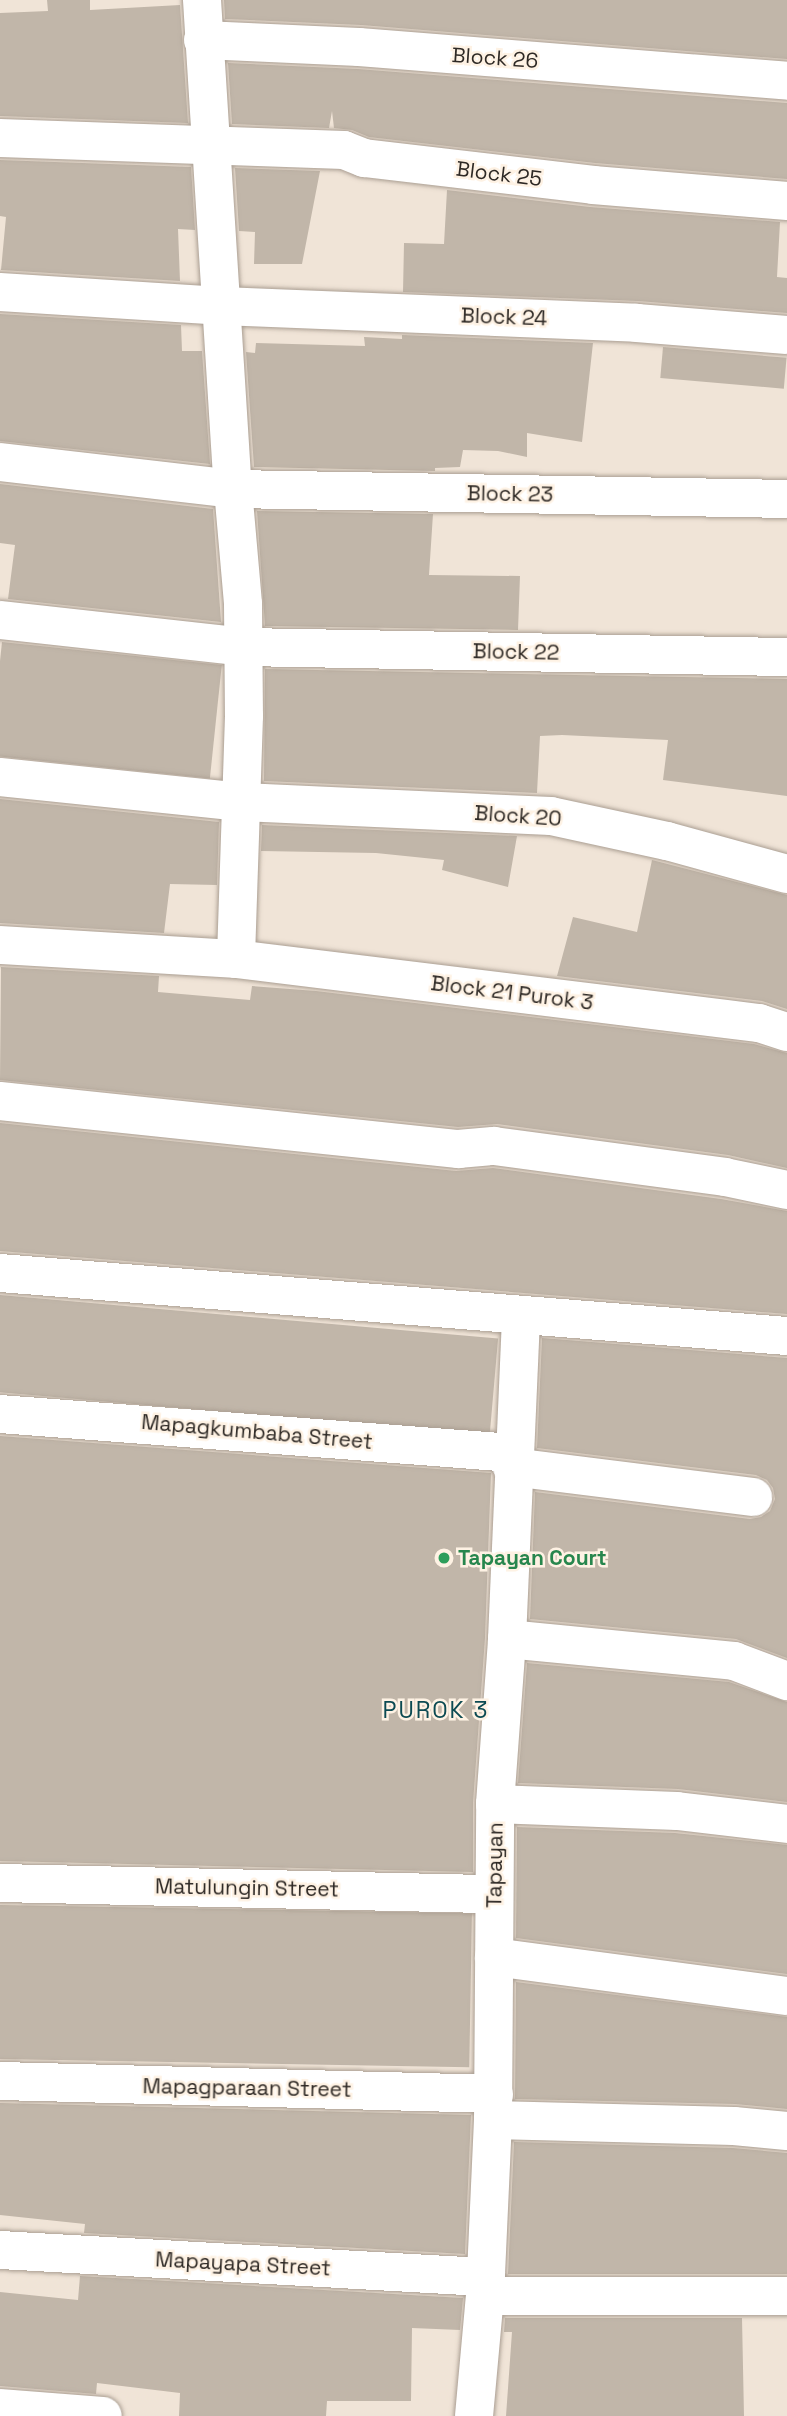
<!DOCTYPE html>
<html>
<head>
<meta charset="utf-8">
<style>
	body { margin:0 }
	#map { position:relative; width:787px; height:2416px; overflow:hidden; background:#f0e4d7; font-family:"Space Grotesk",sans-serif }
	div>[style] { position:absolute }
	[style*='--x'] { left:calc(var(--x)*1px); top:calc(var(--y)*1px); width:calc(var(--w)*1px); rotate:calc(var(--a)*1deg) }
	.building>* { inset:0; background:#c1b6a9; transform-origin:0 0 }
	.roads { filter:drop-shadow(0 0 2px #aa9e92) drop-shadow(0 0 2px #aa9e92) }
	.street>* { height:38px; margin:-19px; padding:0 19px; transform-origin:19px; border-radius:19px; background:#fff }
	.dots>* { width:19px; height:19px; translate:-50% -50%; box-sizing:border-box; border:4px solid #fef2e4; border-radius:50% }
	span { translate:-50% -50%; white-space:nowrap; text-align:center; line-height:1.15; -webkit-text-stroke:5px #fef2e4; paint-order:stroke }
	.street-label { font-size:21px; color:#2e2925 }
	.leisure-label { font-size:21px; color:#27864d; font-weight:700 }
	.left { translate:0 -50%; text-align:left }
	.neighbourhood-label { font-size:23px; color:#0c4a52; letter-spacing:2px }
</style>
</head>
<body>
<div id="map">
	<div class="building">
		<div style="clip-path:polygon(47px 0,90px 0,90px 10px,180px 5px,188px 123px,0 116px,0 13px,48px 11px)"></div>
		<div style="clip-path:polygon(224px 0,787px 0,787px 59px,361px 25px,225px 19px)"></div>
		<div style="clip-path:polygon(228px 63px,358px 69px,787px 103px,787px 179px,595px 163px,369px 137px,352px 130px,334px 128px,332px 111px,329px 128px,232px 124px)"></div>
		<div style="clip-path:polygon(0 160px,191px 167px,195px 230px,178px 229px,180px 281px,1px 270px,6px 217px,0 216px)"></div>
		<div style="clip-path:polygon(235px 168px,320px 171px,302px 264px,254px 264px,255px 232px,239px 231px)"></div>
		<div style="clip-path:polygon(447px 190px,590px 207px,780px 222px,777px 277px,787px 278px,787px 313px,638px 301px,403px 292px,404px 243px,444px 244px)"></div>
		<div style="clip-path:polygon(0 314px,181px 325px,182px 351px,202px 351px,210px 464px,0 441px)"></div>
		<div style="clip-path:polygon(402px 335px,593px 343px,582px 442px,527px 433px,527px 457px,498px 451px,463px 450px,460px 467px,435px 468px,435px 471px,254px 467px,246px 352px,255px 353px,256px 343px,365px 346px,364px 337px,402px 339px)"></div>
		<div style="left:663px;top:347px;width:124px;height:31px;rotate:5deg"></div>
		<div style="clip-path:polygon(0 484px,213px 509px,221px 622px,8px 599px,15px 545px,0 543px)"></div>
		<div style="clip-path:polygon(257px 511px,433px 514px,429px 575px,520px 576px,518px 630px,265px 626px)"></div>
		<div style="left:2px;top:642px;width:221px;height:114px;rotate:6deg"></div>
		<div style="clip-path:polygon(265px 669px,787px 679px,787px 796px,663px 780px,668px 740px,562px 735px,540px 736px,537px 793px,264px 781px)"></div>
		<div style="clip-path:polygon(0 799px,219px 822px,217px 885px,170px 884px,164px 933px,0 923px)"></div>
		<div style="clip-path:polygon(262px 825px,517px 836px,508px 887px,442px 870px,444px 860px,376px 853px,261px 851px)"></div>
		<div style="clip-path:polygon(652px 860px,787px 895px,787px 1009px,762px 1001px,557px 976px,573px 917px,637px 932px)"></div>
		<div style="clip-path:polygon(1px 967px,159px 976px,158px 992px,250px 1000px,252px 986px,316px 991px,754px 1044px,787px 1053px,787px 1168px,728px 1155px,497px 1124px,458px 1127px,0 1080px)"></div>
		<div style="clip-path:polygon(0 1123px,456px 1171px,493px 1168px,721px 1199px,787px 1211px,787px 1314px,0 1251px)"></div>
		<div style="left:0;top:1295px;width:500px;height:97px;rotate:5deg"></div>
		<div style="clip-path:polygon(542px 1338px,787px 1358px,787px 1658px,736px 1639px,530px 1619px,535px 1492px,750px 1519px,761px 1517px,770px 1511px,775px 1499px,773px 1488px,767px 1480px,756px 1475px,537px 1448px)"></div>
		<div style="clip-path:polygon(0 1436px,491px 1473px,485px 1638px,473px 1803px,473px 1872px,0 1861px)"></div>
		<div style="clip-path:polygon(527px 1663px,729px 1682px,787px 1702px,787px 1802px,678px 1789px,518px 1783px)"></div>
		<div style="clip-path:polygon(517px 1827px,675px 1833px,787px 1845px,787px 1974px,516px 1938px)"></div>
		<div style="left:0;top:1905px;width:472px;height:154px;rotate:1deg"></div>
		<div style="clip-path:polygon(516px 1982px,787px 2017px,787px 2109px,735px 2104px,515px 2099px)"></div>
		<div style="clip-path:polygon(0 2103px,471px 2115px,465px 2254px,84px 2233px,85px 2224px,0 2215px)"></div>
		<div style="clip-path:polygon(514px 2142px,733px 2148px,787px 2153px,787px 2274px,508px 2274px)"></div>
		<div style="clip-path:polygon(80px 2276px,463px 2298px,460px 2330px,412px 2328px,411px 2401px,327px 2401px,326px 2416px,179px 2416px,180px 2393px,97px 2383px,96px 2394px,0 2386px,0 2292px,78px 2300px)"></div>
		<div style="clip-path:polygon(505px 2318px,742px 2318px,744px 2416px,506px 2416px,512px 2332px,504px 2332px)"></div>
	</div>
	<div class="roads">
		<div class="street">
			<div style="--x:202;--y:0;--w:490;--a:86.4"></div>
			<div style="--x:233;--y:489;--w:115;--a:85"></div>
			<div style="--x:243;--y:604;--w:112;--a:89.5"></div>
			<div style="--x:244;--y:716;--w:243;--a:91.9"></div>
			<div style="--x:203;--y:40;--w:156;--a:2.6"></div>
			<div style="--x:359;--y:47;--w:429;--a:4.5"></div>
			<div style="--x:0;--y:138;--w:344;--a:2"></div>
			<div style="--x:344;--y:150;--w:22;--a:22"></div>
			<div style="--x:364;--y:158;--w:231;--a:6.7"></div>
			<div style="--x:593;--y:185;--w:195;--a:4.7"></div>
			<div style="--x:0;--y:292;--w:221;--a:3.6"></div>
			<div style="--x:221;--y:306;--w:416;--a:2.3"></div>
			<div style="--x:637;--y:323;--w:150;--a:4.6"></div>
			<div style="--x:0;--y:462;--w:235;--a:6.6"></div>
			<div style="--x:233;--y:489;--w:554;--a:1.03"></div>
			<div style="--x:0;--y:620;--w:245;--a:6.3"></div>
			<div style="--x:244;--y:647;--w:543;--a:1.06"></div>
			<div style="--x:0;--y:777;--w:243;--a:5.9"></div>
			<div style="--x:242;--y:802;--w:309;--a:2.6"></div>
			<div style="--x:551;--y:816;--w:119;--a:12.2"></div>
			<div style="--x:667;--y:841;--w:124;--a:15.4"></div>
			<div style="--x:0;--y:945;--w:236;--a:3.4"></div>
			<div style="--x:236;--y:959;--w:527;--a:6.98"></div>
			<div style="--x:759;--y:1023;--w:29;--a:18"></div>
			<div style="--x:0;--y:1101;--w:461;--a:6"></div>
			<div style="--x:458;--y:1149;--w:36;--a:-5"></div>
			<div style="--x:494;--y:1146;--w:233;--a:7.6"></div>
			<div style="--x:725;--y:1177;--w:63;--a:11.8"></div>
			<div style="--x:0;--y:1273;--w:790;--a:4.58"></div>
			<div style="--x:0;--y:1414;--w:514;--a:4.35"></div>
			<div style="--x:512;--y:1467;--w:243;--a:7.1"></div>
			<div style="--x:507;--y:1639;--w:228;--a:5.5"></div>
			<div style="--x:734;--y:1661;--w:57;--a:20.7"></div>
			<div style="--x:495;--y:1804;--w:182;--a:2.2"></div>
			<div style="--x:677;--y:1811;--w:111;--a:6.7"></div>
			<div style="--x:0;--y:1883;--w:494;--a:1.3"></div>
			<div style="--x:494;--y:1957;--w:296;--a:7.6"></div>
			<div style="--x:0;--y:2081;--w:494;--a:1.5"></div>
			<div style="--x:493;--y:2120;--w:241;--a:1.4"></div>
			<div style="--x:734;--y:2126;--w:53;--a:5.4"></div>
			<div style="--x:0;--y:2250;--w:487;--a:3.2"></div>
			<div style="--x:485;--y:2296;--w:302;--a:0"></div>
			<div style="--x:0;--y:2408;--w:103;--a:4.4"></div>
			<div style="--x:474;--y:2416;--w:121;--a:-84.8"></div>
			<div style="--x:485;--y:2296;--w:176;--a:-87.4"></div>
			<div style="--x:493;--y:2120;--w:316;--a:-89.6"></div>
			<div style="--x:495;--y:1804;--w:165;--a:-85.8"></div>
			<div style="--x:507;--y:1639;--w:324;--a:-87.5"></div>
		</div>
	</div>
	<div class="dots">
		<div style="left:444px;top:1558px;background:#2e9e5b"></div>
	</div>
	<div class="street-label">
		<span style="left:495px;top:58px;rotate:4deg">Block 26</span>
		<span style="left:499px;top:174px;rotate:7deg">Block 25</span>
		<span style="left:504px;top:317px;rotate:2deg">Block 24</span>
		<span style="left:510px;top:494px;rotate:1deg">Block 23</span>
		<span style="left:516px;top:652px;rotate:1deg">Block 22</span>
		<span style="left:518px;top:816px;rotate:4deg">Block 20</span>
		<span style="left:512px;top:993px;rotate:7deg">Block 21 Purok 3</span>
		<span style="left:257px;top:1432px;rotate:5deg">Mapagkumbaba Street</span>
		<span style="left:495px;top:1865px;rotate:-89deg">Tapayan</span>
		<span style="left:247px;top:1888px;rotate:1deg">Matulungin Street</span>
		<span style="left:247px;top:2088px;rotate:1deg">Mapagparaan Street</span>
		<span style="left:243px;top:2264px;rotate:3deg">Mapayapa Street</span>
	</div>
	<div class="leisure-label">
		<span class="left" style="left:458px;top:1558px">Tapayan Court</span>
	</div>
	<div class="neighbourhood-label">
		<span style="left:436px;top:1710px">PUROK 3</span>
	</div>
</div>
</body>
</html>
